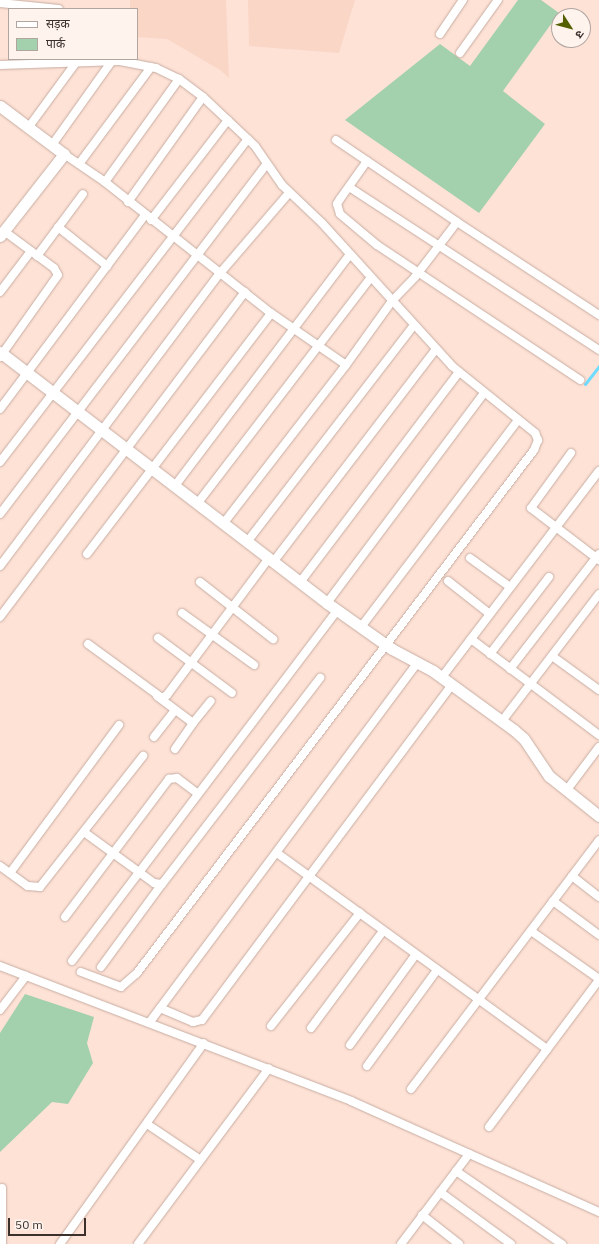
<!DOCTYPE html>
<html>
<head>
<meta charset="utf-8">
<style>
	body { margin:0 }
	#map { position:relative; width:599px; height:1244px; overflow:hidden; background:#fee2d6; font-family:"IBM Plex Sans","Noto Sans Devanagari",sans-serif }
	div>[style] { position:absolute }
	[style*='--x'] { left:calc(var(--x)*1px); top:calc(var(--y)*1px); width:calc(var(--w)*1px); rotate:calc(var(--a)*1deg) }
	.built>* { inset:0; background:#fad6c7 }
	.green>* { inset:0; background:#a3d0ad }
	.stream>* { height:3px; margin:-1.5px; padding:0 1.5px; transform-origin:1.5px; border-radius:1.5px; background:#6edbff }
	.roads { filter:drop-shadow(0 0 1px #c7aca1) drop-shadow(0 0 1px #c7aca1) }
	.minor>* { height:8px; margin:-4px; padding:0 4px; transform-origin:4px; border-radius:4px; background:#fff }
	.tertiary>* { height:11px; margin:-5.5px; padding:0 5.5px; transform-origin:5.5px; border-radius:5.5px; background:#fff }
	span { translate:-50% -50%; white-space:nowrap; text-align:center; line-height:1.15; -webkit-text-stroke:3px #fff3ee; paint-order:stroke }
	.legend { position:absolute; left:8px; top:8px; width:130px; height:52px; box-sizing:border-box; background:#fff3ee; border:1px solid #b1a5a0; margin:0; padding:5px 7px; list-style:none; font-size:12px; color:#3b302b }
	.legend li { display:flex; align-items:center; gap:8px; height:20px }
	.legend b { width:20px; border:1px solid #b1a5a0 }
	.north { position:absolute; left:551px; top:8px; width:40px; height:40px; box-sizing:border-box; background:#fff3ee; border:1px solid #b1a5a0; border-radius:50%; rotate:126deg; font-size:11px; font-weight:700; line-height:16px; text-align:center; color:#3b302b }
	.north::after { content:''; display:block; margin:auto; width:14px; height:18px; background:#546000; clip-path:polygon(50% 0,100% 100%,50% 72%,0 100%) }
	.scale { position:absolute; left:8px; top:1218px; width:78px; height:18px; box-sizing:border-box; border:2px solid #3b302b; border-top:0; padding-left:5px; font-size:12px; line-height:14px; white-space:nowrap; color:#3b302b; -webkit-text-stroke:3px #fff3ee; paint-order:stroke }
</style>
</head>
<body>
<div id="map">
	<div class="built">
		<div style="clip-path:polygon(130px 0,226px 0,229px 78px,220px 70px,167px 39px,137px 37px,137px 9px,130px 9px)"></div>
		<div style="clip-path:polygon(248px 0,355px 0,339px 53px,249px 46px)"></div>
	</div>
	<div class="green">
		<div style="clip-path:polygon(518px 0,541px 0,559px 13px,503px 91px,545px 124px,479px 213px,345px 120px,440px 44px,470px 66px)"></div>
		<div style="clip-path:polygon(25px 994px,94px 1017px,87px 1043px,93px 1063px,68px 1104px,52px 1102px,0 1152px,0 1033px)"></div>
	</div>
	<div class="stream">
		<div style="--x:585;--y:384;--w:23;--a:-52"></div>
	</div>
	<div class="roads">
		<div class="minor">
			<div style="--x:0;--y:3;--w:59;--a:5.8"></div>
			<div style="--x:440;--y:34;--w:41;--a:-55.9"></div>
			<div style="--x:460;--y:53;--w:65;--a:-54.4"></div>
			<div style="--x:0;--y:65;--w:120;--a:-1.9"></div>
			<div style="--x:120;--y:61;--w:37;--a:11"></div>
			<div style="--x:156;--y:68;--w:25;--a:26"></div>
			<div style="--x:179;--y:79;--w:30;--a:37"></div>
			<div style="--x:203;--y:97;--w:71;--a:43.3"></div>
			<div style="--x:255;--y:146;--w:47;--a:55.3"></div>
			<div style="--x:282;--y:185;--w:55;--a:43.5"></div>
			<div style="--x:322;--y:223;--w:193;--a:47.7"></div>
			<div style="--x:452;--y:366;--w:107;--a:38.9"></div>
			<div style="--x:535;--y:433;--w:8;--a:67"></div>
			<div style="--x:538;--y:440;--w:11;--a:112"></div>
			<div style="--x:534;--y:450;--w:657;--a:127.2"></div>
			<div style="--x:137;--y:973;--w:21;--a:139"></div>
			<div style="--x:121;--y:987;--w:43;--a:-159.4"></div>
			<div style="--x:28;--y:128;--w:83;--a:-53.8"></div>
			<div style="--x:336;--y:140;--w:146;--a:34.1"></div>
			<div style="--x:52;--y:145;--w:103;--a:-54.5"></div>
			<div style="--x:64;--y:154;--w:50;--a:34.3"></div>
			<div style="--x:105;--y:182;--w:211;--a:38.3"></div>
			<div style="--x:271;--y:313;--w:91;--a:34.7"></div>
			<div style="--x:367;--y:161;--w:47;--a:125.4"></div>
			<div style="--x:340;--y:199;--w:6;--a:121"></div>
			<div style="--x:337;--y:204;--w:10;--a:73"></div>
			<div style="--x:340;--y:214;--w:48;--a:40"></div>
			<div style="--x:377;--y:245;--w:244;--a:33.6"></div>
			<div style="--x:79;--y:164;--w:121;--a:-53.4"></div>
			<div style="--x:105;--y:182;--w:127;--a:-54.3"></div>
			<div style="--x:349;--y:187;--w:298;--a:33.1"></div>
			<div style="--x:128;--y:202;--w:129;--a:-54.5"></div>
			<div style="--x:151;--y:220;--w:126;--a:-52.4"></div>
			<div style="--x:58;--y:227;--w:63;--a:38.5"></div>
			<div style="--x:37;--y:256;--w:77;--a:-53.4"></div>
			<div style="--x:0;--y:292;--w:51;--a:-52.9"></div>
			<div style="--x:0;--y:357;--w:100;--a:-54.7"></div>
			<div style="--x:58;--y:275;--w:8;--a:-120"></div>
			<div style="--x:54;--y:268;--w:62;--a:-143.5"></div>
			<div style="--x:0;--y:409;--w:242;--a:-53.2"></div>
			<div style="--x:571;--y:453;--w:68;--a:126"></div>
			<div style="--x:531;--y:508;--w:86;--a:37.4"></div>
			<div style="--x:0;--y:462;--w:407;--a:-52.5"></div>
			<div style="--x:174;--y:487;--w:292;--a:-52.9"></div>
			<div style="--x:197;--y:504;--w:286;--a:-52.5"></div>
			<div style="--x:0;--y:514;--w:440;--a:-52.7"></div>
			<div style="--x:223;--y:524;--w:201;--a:-52.3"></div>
			<div style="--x:346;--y:365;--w:79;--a:-54.3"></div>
			<div style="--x:392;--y:301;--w:33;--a:-46"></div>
			<div style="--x:415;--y:277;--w:69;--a:-52.6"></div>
			<div style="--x:457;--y:222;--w:170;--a:33.2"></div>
			<div style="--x:247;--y:542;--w:274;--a:-52.4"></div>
			<div style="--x:87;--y:554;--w:303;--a:-52.6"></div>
			<div style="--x:470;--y:558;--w:49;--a:35.9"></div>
			<div style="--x:274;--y:561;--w:267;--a:-52.6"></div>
			<div style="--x:0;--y:566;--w:368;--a:-53.1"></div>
			<div style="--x:221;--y:272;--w:104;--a:-49.3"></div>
			<div style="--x:301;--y:581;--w:262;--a:-52.9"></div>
			<div style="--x:448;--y:581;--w:53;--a:38.2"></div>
			<div style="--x:200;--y:582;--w:93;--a:38"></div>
			<div style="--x:327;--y:603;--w:262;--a:-53.2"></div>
			<div style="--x:182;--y:613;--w:89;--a:35.8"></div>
			<div style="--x:0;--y:617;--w:407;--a:-53"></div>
			<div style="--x:361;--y:627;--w:260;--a:-52.8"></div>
			<div style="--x:158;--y:638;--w:92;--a:36.6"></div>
			<div style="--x:471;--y:639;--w:160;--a:36.9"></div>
			<div style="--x:88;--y:644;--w:92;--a:36.1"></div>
			<div style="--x:162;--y:698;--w:6;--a:-31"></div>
			<div style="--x:167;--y:695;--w:171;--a:-53.3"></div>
			<div style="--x:490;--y:654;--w:97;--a:-52.5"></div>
			<div style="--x:552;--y:656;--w:58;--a:35.9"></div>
			<div style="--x:510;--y:669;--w:145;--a:-52.3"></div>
			<div style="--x:442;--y:677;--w:259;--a:-52.7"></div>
			<div style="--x:157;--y:696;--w:45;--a:36.9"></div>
			<div style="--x:193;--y:723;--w:28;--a:-51"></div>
			<div style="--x:502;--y:721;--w:160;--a:-52.6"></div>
			<div style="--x:154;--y:737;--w:34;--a:-52"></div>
			<div style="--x:175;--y:749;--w:32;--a:-55"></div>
			<div style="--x:566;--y:791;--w:55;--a:-53.1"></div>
			<div style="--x:84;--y:832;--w:87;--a:36.1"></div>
			<div style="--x:154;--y:883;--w:8;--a:7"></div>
			<div style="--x:162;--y:884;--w:260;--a:-52.5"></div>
			<div style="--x:277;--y:853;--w:334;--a:36"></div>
			<div style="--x:0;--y:866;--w:34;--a:36"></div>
			<div style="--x:28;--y:886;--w:12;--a:5"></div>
			<div style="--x:40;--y:887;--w:167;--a:-51.8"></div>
			<div style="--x:10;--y:873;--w:184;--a:-53.6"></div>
			<div style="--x:572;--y:876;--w:34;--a:38"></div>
			<div style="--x:553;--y:901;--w:57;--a:36.5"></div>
			<div style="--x:65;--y:917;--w:173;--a:-53"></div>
			<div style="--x:169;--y:779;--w:8;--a:-7"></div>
			<div style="--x:177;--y:778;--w:26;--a:37"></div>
			<div style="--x:531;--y:931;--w:83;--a:35.2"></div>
			<div style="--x:72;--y:961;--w:440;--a:-52.9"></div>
			<div style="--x:0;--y:966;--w:376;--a:21"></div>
			<div style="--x:351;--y:1101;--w:272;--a:24.1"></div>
			<div style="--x:101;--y:967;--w:103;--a:-53.7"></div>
			<div style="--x:160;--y:1008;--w:36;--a:23"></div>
			<div style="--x:193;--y:1022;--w:9;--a:-13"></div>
			<div style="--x:202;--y:1020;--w:418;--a:-53.3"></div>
			<div style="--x:0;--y:1010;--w:43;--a:-52.6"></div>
			<div style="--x:149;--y:1023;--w:450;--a:-53.3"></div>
			<div style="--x:271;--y:1026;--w:144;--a:-51.8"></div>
			<div style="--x:311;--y:1028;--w:121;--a:-53.4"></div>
			<div style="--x:350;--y:1045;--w:112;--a:-54"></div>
			<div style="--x:367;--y:1066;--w:119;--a:-53.9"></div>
			<div style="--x:411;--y:1089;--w:312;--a:-52.9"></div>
			<div style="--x:147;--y:1124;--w:63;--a:33.9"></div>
			<div style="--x:489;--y:1127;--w:184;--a:-53.2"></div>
			<div style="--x:456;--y:1171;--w:129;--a:34.6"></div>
			<div style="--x:440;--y:1192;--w:88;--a:36.2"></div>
			<div style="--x:422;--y:1215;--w:47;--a:38.1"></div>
			<div style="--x:2;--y:1244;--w:56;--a:-90"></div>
			<div style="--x:60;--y:1244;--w:247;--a:-54.4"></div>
			<div style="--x:138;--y:1244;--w:219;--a:-53.3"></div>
			<div style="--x:401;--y:1244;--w:113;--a:-52.9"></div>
		</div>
		<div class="tertiary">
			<div style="--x:0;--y:106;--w:80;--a:36.9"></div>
			<div style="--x:64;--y:154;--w:104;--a:128"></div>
			<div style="--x:0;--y:352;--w:412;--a:37.5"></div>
			<div style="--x:327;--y:603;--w:80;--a:35.3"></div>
			<div style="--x:392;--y:649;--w:47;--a:28.2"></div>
			<div style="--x:433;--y:671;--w:100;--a:36.1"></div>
			<div style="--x:514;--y:730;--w:13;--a:42"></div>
			<div style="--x:524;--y:739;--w:45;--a:56"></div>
			<div style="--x:549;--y:776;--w:64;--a:38.7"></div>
		</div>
	</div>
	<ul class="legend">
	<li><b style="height:5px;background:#fff"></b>सड़क</li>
	<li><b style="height:11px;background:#a3d0ad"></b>पार्क</li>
	</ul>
	<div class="north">उ</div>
	<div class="scale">50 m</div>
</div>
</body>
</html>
